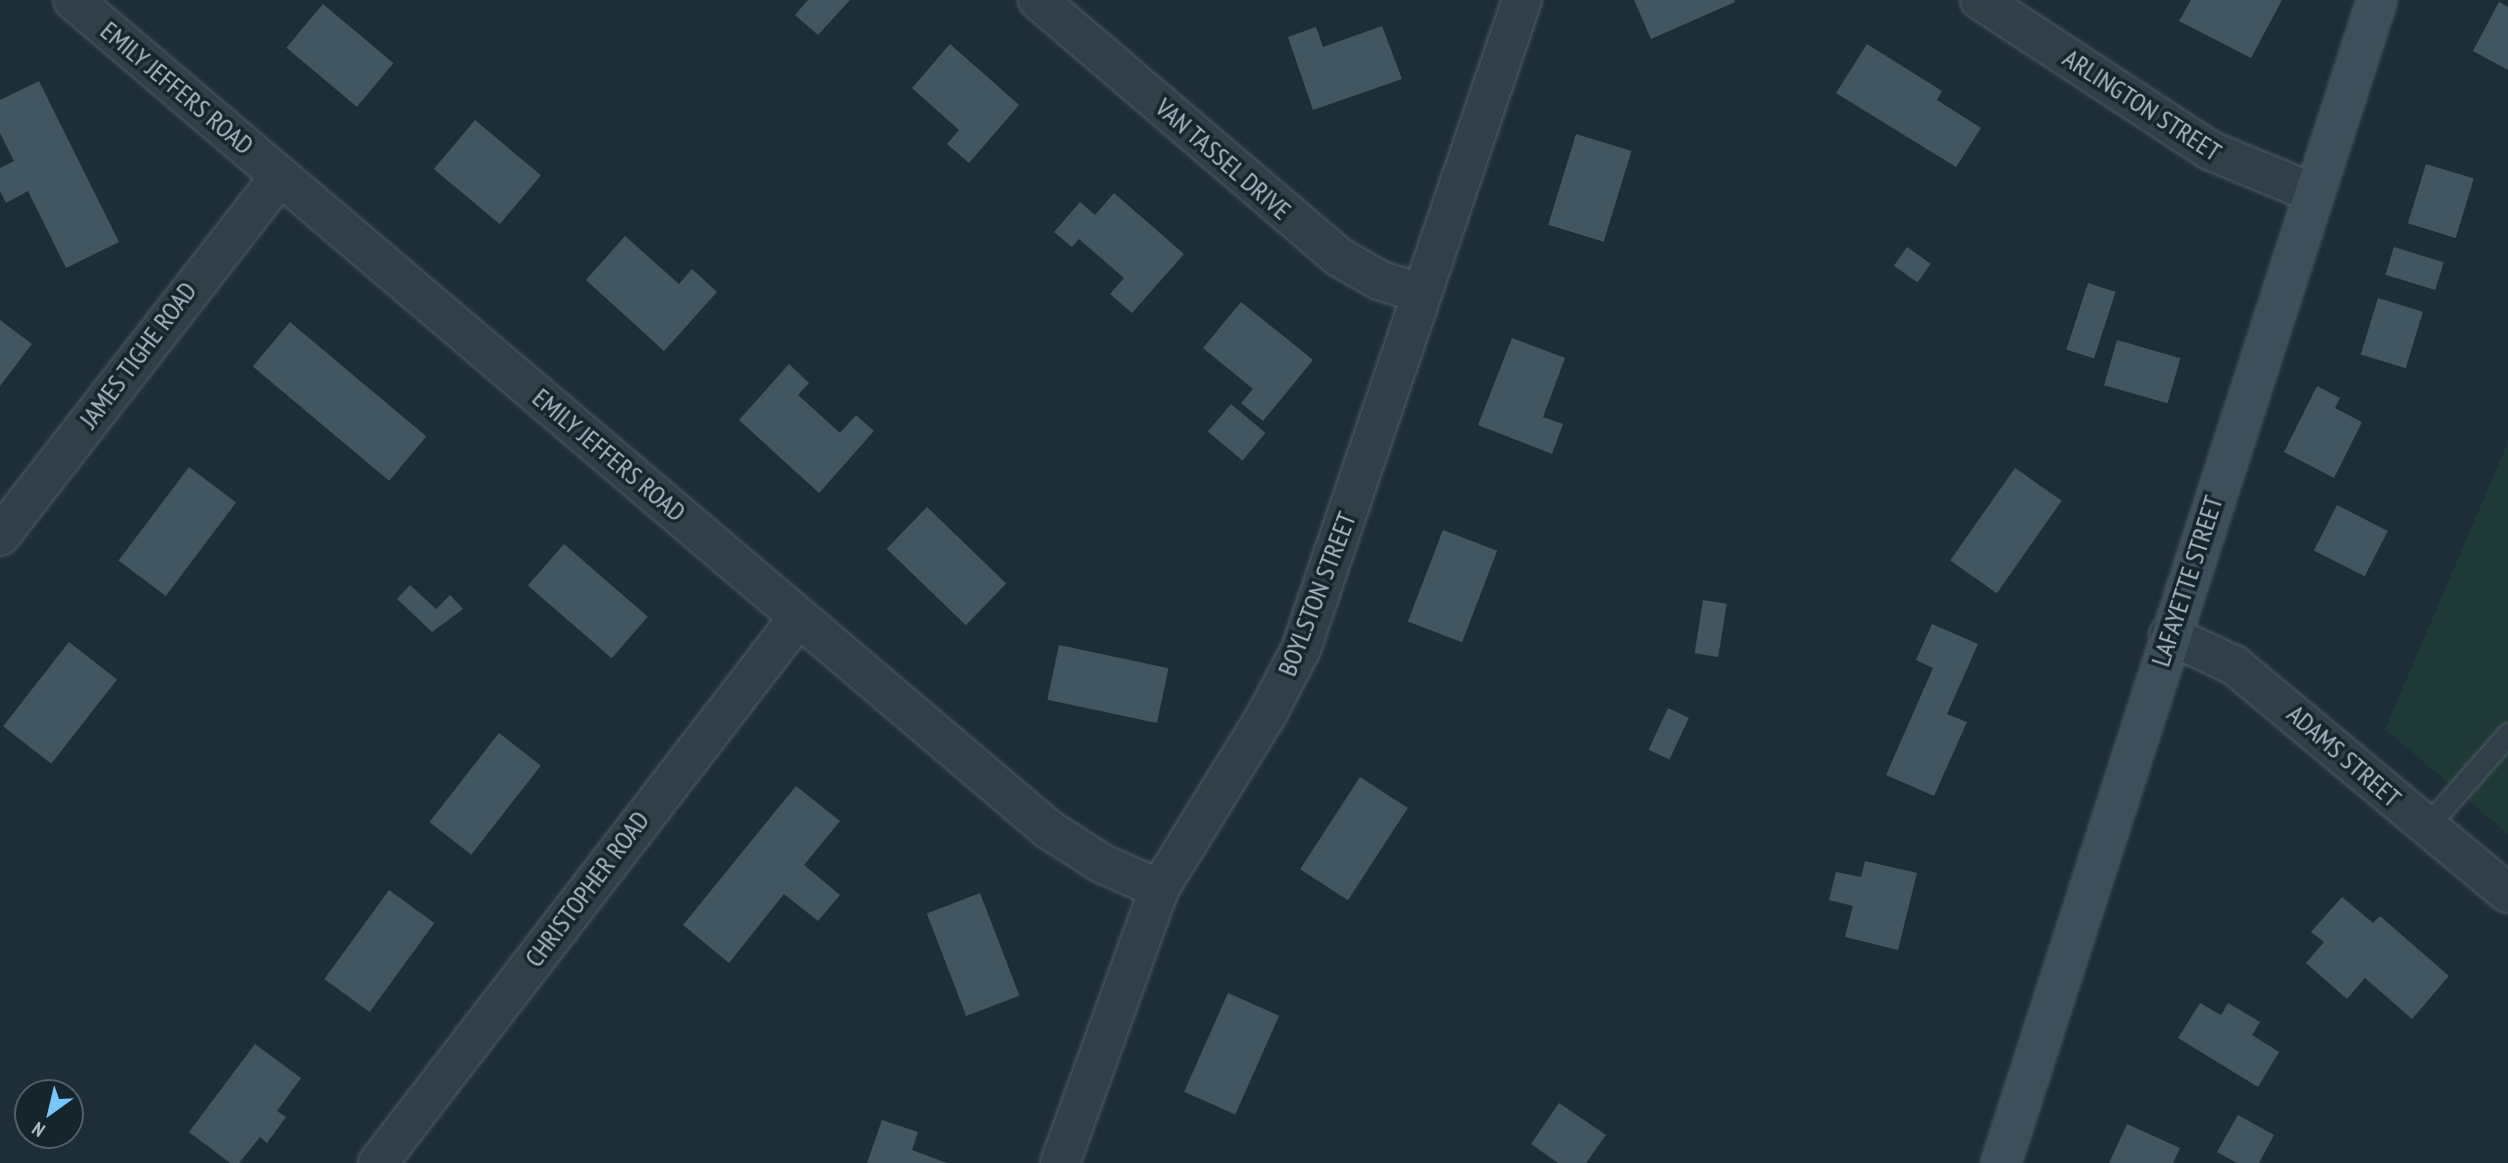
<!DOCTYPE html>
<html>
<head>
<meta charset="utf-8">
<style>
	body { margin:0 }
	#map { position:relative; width:2508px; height:1163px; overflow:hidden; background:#1d2e38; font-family:"PT Sans Narrow",sans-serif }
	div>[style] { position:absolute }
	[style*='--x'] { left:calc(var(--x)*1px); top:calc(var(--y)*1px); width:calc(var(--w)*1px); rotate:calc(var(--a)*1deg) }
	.green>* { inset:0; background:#1f3936 }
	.building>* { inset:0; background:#425662; transform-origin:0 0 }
	.roads { filter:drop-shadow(0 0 2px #4e5d66) drop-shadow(0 0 2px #4e5d66) }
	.service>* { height:21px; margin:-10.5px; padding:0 10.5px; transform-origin:10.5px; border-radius:10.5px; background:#303f48 }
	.minor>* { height:38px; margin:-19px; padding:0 19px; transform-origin:19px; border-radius:19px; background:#303f48 }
	.secondary>* { height:38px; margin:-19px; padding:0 19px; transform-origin:19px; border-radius:19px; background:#3e4f5c }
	span { translate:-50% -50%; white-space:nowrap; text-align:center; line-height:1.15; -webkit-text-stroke:7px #16242c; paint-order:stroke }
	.street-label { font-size:26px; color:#aabbc6 }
	.north { position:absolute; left:14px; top:1079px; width:70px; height:70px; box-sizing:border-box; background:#16242c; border:2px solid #51606a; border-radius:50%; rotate:214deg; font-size:19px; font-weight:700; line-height:28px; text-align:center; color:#aabbc6 }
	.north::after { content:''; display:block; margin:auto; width:24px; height:32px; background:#75c8ff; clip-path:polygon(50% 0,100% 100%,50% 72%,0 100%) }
</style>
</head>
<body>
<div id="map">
	<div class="green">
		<div style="clip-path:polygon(2508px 442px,2508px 834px,2385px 729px)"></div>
	</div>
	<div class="building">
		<div style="clip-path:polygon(808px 0,850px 0,818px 35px,795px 15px)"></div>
		<div style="clip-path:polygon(1634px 0,1734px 0,1735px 2px,1651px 39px)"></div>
		<div style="clip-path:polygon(2191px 0,2282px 0,2251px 58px,2179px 21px)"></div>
		<div style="clip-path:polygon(2499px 2px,2508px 7px,2508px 70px,2473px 51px)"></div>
		<div style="left:323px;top:4px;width:92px;height:57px;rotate:40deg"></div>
		<div style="clip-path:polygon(1382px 26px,1402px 79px,1313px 110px,1288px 37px,1316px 27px,1323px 47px)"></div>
		<div style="clip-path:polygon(950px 44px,1019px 105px,969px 163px,947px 144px,959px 130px,912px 88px)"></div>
		<div style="clip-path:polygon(1867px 44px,1942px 91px,1937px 100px,1981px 128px,1956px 167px,1836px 93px)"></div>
		<div style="clip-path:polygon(39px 81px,119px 242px,66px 268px,28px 191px,6px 203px,0 191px,0 168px,14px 161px,0 133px,0 100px)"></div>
		<div style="left:475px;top:120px;width:86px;height:64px;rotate:40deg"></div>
		<div style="left:1576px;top:134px;width:58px;height:95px;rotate:17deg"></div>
		<div style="left:2426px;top:164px;width:50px;height:62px;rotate:17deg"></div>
		<div style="clip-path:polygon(1114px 193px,1184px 254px,1132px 313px,1110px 294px,1124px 278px,1079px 239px,1072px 247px,1054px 232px,1080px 202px,1095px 215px)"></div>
		<div style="clip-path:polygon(625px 236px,679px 284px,692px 269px,717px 292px,664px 351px,586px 280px)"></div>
		<div style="left:1907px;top:247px;width:29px;height:23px;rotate:35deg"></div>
		<div style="left:2394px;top:247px;width:52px;height:29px;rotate:17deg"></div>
		<div style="left:2088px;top:283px;width:29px;height:70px;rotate:18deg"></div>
		<div style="left:2378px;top:298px;width:47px;height:59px;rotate:17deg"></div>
		<div style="clip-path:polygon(1241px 302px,1313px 360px,1263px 421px,1241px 403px,1253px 389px,1203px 348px)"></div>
		<div style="clip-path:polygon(0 320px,32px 344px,0 386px)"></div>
		<div style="left:290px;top:322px;width:178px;height:58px;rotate:40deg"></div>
		<div style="clip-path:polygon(1512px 338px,1565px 358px,1543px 417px,1563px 424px,1552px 454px,1478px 425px)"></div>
		<div style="left:2117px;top:340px;width:66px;height:47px;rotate:16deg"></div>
		<div style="clip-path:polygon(789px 364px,809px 383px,798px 395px,840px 433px,856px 415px,874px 431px,819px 493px,739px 420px)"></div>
		<div style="clip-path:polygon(2317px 386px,2340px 398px,2335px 408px,2362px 422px,2334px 478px,2284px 452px)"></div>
		<div style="left:1231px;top:404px;width:45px;height:36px;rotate:40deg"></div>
		<div style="left:189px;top:467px;width:59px;height:117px;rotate:37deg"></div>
		<div style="left:2015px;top:468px;width:57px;height:113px;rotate:35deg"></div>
		<div style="left:2337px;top:505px;width:57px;height:51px;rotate:27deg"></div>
		<div style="left:927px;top:507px;width:110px;height:58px;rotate:44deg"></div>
		<div style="left:1443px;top:530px;width:58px;height:98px;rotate:21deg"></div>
		<div style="left:564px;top:544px;width:111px;height:55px;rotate:41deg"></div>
		<div style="clip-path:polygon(410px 585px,436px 609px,450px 595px,463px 609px,432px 632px,397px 599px)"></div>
		<div style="left:1703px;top:600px;width:24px;height:54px;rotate:9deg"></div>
		<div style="clip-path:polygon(1932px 624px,1978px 644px,1947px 714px,1967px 722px,1934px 796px,1886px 775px,1933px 668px,1916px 660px)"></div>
		<div style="left:69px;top:642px;width:61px;height:107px;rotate:38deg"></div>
		<div style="left:1059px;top:645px;width:112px;height:56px;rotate:12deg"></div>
		<div style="left:1668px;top:708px;width:23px;height:46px;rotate:25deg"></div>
		<div style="left:499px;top:733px;width:53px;height:113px;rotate:38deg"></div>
		<div style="left:1360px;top:777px;width:57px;height:110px;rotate:33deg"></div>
		<div style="clip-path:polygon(796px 786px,840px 821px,804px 865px,840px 895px,818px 921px,784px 894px,729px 963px,683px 925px)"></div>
		<div style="clip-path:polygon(1865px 861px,1917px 873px,1898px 950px,1845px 937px,1853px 906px,1829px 900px,1836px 872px,1861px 877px)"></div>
		<div style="left:389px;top:890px;width:56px;height:110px;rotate:36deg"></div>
		<div style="left:980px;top:893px;width:110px;height:57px;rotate:69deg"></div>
		<div style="clip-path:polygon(2342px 897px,2373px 923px,2380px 916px,2449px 976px,2412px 1019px,2365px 978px,2347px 999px,2306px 963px,2324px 942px,2311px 932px)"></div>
		<div style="left:1228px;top:993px;width:56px;height:108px;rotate:24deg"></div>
		<div style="clip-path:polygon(2200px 1003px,2221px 1015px,2228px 1003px,2260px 1022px,2252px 1035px,2279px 1052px,2258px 1087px,2178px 1038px)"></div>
		<div style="clip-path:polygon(255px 1044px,301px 1078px,277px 1111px,286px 1117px,267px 1143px,260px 1137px,239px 1163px,230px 1163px,189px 1132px)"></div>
		<div style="clip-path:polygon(1559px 1103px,1606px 1135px,1586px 1163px,1558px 1163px,1531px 1144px)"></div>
		<div style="clip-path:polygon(2238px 1115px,2274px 1135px,2259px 1163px,2237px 1163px,2217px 1152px)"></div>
		<div style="clip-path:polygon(882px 1120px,918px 1132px,912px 1150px,947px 1163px,867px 1163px)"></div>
		<div style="clip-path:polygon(2127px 1124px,2180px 1148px,2173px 1163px,2109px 1163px)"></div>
	</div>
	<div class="roads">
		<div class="service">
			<div style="--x:2427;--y:826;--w:123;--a:-48.6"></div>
		</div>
		<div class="minor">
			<div style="--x:73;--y:0;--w:1280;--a:40.37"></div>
			<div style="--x:1048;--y:829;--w:63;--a:32.7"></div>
			<div style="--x:1101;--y:863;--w:64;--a:24.1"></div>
			<div style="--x:1038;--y:0;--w:396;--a:40.5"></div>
			<div style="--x:1339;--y:257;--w:46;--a:29.9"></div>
			<div style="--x:1379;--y:280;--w:45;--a:18"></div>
			<div style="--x:1980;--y:0;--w:274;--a:33.2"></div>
			<div style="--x:2209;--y:150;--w:113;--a:22.5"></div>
			<div style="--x:0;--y:536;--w:456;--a:-52.1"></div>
			<div style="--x:2169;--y:635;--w:72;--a:24.8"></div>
			<div style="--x:2234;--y:665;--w:356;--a:39.8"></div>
			<div style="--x:378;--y:1163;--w:689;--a:-52.37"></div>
			<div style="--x:1060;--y:1163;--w:291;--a:-70.1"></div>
			<div style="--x:1159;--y:889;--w:206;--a:-58.3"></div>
			<div style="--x:1267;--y:714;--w:73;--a:-62.4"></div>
			<div style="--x:1301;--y:649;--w:686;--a:-71.2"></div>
		</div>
		<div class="secondary">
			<div style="--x:2001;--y:1163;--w:1222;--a:-72.08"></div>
		</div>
	</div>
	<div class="street-label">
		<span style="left:177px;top:88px;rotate:40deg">EMILY JEFFERS ROAD</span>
		<span style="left:2142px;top:105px;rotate:33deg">ARLINGTON STREET</span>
		<span style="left:1223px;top:159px;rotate:41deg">VAN TASSEL DRIVE</span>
		<span style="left:138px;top:355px;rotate:-53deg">JAMES TIGHE ROAD</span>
		<span style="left:609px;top:455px;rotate:40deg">EMILY JEFFERS ROAD</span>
		<span style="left:2187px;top:581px;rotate:-72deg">LAFAYETTE STREET</span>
		<span style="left:1317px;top:594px;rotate:-69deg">BOYLSTON STREET</span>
		<span style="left:2344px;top:756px;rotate:41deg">ADAMS STREET</span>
		<span style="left:587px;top:889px;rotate:-53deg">CHRISTOPHER ROAD</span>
	</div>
	<div class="north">N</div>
</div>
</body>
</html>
